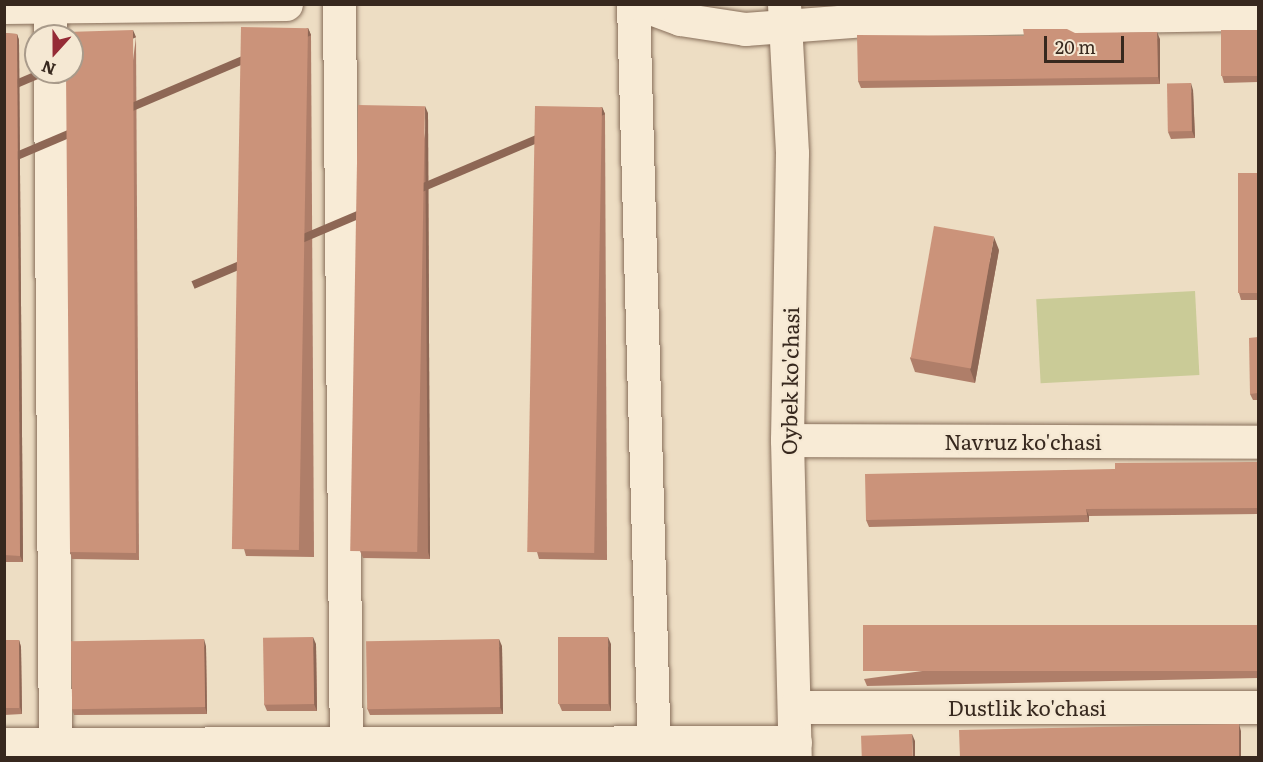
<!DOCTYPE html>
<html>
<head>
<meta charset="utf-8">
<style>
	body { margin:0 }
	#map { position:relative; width:1263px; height:762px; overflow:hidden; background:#edddc3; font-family:Literata,serif }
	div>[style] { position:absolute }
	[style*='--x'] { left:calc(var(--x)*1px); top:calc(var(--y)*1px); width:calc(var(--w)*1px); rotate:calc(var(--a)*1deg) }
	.green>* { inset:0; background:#cacb97; transform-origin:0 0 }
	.roads { filter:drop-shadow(0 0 2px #876e5a) drop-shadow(0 0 2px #876e5a) }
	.minor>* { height:33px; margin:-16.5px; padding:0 16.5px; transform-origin:16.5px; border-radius:16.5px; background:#f8ebd6 }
	.wall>* { inset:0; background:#af7e69 }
	.shaded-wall>* { inset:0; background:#8e6755; transform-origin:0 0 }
	.building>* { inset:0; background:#cb937a; transform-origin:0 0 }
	span { translate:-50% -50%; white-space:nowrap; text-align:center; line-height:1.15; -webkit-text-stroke:4.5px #f5e8d3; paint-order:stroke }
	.street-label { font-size:21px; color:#37281e }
	.frame { position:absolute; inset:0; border:6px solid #37281e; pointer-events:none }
	.north { position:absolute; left:24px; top:24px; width:60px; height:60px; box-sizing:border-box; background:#f5e8d3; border:2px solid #a99b8b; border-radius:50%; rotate:201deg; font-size:16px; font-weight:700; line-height:24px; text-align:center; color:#37281e }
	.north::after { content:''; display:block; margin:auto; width:21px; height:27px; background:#952b36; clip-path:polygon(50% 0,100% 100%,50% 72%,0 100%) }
	.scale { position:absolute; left:1044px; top:36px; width:80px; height:27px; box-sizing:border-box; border:3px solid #37281e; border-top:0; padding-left:8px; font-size:18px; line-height:21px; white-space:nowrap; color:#37281e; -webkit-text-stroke:4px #f5e8d3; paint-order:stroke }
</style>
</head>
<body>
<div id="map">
	<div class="green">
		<div style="left:1195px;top:291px;width:84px;height:159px;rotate:87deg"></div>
	</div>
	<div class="roads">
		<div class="minor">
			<div style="--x:50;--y:4;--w:32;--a:90"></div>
			<div style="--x:339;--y:4;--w:754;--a:89.47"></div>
			<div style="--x:633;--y:4;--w:754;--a:88.4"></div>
			<div style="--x:640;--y:4;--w:43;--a:20.6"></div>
			<div style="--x:680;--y:19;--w:66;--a:8.7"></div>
			<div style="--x:745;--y:29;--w:120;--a:-4.3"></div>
			<div style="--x:865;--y:20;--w:393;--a:-0.9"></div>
			<div style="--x:784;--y:4;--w:149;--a:86.9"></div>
			<div style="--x:792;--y:153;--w:287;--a:91"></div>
			<div style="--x:787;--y:440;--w:318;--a:88.6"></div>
			<div style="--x:4;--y:7;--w:282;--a:-0.6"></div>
			<div style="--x:50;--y:72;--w:686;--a:89.58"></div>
			<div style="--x:787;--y:440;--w:471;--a:0.2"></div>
			<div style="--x:795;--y:707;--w:463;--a:0"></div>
			<div style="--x:4;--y:744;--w:791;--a:-0.14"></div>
		</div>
	</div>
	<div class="wall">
		<div style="clip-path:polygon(308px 28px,311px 35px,314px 557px,246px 556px,244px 549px)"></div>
		<div style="clip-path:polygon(1258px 30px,1258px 82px,1224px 83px,1222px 76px)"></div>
		<div style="clip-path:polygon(4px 33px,17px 34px,19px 40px,23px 562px,4px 562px)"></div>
		<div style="clip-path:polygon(1075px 33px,1160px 39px,1160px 84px,861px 88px,858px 81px,1024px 36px)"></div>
		<div style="clip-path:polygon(136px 37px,139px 560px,72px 559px,70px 552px)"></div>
		<div style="clip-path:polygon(1193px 90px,1195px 138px,1171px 139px,1168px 132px)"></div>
		<div style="clip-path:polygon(602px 107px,605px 114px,607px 560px,539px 559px,537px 552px)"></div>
		<div style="clip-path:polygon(428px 113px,430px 559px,363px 558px,360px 551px)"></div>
		<div style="clip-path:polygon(1258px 173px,1258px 300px,1241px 300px,1239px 293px)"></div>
		<div style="clip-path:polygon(999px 250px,975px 383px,915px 372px,910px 358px)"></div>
		<div style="clip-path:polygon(1258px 337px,1258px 400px,1253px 400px,1250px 394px)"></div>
		<div style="clip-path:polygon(1258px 462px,1258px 514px,1089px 516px,1089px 522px,869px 527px,866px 520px,1115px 469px)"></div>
		<div style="clip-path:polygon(1258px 625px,1258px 678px,867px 686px,864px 679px)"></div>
		<div style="clip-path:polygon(4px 640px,19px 640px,21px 647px,22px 714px,4px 715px)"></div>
		<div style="clip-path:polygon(316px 644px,317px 711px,267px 711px,264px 704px)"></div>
		<div style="clip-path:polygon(611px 644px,611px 711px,562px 711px,559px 704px)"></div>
		<div style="clip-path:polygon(206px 646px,207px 714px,74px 715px,72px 709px)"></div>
		<div style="clip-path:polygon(502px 646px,503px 714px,370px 715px,367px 708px)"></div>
	</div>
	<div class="shaded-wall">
		<div style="left:308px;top:28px;width:8px;height:522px;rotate:67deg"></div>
		<div style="left:133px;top:30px;width:8px;height:523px;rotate:67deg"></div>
		<div style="clip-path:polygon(1157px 32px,1160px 39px,1160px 84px,1158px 77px)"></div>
		<div style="clip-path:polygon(17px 34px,19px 40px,23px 562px,20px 556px)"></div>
		<div style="clip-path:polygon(1191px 83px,1193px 90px,1195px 138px,1192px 131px)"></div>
		<div style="clip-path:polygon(425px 106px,428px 113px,430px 559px,428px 552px)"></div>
		<div style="left:602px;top:107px;width:8px;height:446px;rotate:67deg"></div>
		<div style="clip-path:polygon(994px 237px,999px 250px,975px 383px,970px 369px)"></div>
		<div style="clip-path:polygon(1086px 509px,1089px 516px,1089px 522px,1087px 515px)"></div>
		<div style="clip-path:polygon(313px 637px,316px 644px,317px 711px,314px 704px)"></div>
		<div style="clip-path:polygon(608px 637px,611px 644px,611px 711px,609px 704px)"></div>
		<div style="clip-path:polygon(204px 639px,206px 646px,207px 714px,205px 707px)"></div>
		<div style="clip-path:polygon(499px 639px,502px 646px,503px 714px,500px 707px)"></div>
		<div style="clip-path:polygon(19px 640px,21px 647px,22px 714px,20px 707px)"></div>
		<div style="clip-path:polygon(1239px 724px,1241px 731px,1241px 758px,1239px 758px)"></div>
		<div style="clip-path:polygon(912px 734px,915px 741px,915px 758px,913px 758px)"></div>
	</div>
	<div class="building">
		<div style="left:241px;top:27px;width:67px;height:522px;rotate:1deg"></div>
		<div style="clip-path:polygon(1023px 29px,1067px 29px,1075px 33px,1157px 32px,1158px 77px,858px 81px,857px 35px,1024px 36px)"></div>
		<div style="clip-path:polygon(133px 30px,136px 553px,70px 552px,66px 72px,72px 72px,72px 36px,66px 36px,66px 32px)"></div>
		<div style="left:1258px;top:30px;width:46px;height:37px;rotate:90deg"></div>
		<div style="clip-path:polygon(4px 33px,17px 34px,20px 556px,4px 555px)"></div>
		<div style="left:1191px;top:83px;width:48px;height:24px;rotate:89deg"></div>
		<div style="left:358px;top:105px;width:67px;height:446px;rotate:1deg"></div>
		<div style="left:535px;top:106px;width:67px;height:446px;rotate:1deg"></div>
		<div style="left:1238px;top:173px;width:20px;height:120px"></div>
		<div style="left:934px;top:226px;width:61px;height:134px;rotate:10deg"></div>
		<div style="clip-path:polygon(1258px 337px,1258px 393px,1250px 394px,1249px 338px)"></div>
		<div style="clip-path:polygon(1258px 462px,1258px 508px,1086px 509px,1087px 515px,866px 520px,865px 474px,1115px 469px,1115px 463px)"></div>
		<div style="left:1258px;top:625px;width:46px;height:395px;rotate:90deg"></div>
		<div style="left:313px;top:637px;width:67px;height:50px;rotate:89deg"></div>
		<div style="left:558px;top:637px;width:50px;height:67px"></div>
		<div style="left:204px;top:639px;width:68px;height:133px;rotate:89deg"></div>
		<div style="left:499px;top:639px;width:68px;height:133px;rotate:89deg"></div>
		<div style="left:4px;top:640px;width:15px;height:68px"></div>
		<div style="clip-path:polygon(1239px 724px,1239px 758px,960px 758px,959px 730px)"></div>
		<div style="left:912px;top:734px;width:24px;height:51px;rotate:88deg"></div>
	</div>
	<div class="street-label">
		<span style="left:789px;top:381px;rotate:-89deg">Oybek ko'chasi</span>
		<span style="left:1023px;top:441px">Navruz ko'chasi</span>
		<span style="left:1027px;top:707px">Dustlik ko'chasi</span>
	</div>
	<div class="frame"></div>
	<div class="north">N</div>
	<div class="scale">20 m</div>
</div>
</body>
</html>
